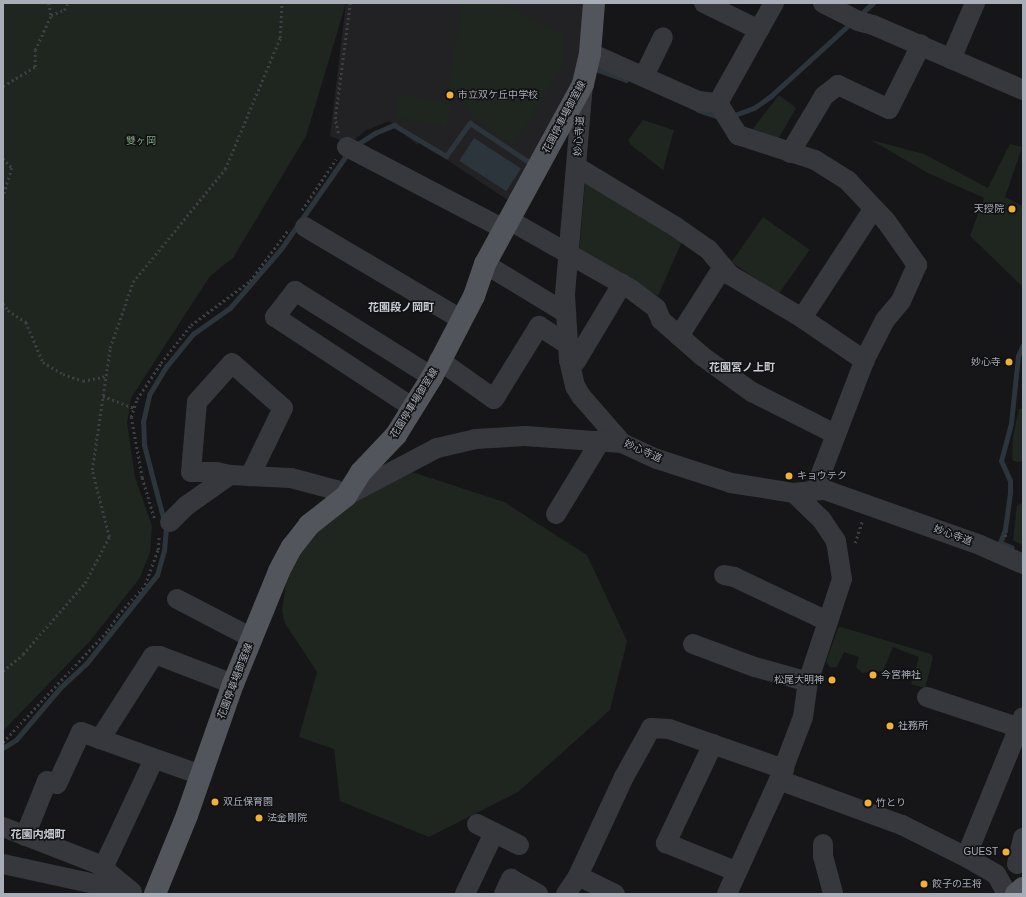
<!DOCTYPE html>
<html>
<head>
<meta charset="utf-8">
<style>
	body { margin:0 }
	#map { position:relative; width:1026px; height:897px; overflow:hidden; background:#161618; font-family:Helvetica,"Noto Sans JP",sans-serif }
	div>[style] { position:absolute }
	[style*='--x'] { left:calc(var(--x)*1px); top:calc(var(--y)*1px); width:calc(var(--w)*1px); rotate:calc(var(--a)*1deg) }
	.built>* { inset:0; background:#222225 }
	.green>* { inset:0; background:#1e261f; transform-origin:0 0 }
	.water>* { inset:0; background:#2c353c; transform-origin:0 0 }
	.stream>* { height:4.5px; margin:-2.25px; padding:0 2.25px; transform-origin:2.25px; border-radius:2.25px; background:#2c353c }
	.path>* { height:2.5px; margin-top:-1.25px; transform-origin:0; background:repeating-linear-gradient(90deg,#3d3f44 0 2px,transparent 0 5px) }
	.minor>* { height:20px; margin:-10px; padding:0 10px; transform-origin:10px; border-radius:10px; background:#37383d }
	.major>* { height:22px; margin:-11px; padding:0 11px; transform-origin:11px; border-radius:11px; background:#53555c }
	.dots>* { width:11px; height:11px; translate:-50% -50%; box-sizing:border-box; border:2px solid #111113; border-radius:50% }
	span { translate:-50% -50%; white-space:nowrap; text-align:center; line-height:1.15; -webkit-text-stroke:3px #111113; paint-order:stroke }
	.poi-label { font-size:10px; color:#a8adb8 }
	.left { translate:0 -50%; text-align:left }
	.right { translate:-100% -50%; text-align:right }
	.street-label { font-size:10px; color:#a8adb8 }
	.park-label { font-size:10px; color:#7fa381 }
	.neighbourhood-label { font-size:11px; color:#c9ccd4; font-weight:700 }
	.frame { position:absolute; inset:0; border:4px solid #a8adb8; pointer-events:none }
</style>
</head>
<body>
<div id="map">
	<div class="built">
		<div style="clip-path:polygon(346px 3px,585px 3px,579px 70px,512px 203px,420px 142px,417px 145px,389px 121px,365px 131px,349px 144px,330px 136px)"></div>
	</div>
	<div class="green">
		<div style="clip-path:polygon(3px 3px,346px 3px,306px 136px,233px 258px,210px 276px,131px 398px,127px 423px,135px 477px,152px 526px,150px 553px,139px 579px,90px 641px,3px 731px)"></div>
		<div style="clip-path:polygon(462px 3px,501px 3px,564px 35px,562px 67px,513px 145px,471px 116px,462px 99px,446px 99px)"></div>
		<div style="left:399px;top:94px;width:53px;height:24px;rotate:10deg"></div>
		<div style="clip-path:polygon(779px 95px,796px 108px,777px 141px,752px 130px)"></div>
		<div style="clip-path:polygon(643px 120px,674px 130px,663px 170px,631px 145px,628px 140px)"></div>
		<div style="clip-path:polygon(871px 140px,924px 154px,988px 188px,1010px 144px,1022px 147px,1005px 197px,1023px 206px,1023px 287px,970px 236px,984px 198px,928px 173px)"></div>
		<div style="clip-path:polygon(585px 182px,683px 239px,658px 296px,579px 253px)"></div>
		<div style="left:763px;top:217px;width:57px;height:55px;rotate:35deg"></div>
		<div style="clip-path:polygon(1019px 409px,1023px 409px,1023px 461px,1017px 462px,1012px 460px,1013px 436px)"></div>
		<div style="clip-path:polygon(412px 472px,504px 502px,587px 555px,627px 641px,610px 710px,518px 792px,429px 837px,340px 801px,334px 749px,299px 737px,317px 672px,285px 623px,282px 611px,288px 568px,303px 543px,350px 503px)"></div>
		<div style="clip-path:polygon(1022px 503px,1023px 503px,1023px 545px,1013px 540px,1017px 505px)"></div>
		<div style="clip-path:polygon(841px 627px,931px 654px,933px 658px,925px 688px,911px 684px,919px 657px,893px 647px,883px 671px,862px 673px,856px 667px,859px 657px,844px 652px,837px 667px,830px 667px,826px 662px,838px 628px)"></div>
	</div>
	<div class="water">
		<div style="left:474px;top:138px;width:56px;height:27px;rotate:33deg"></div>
	</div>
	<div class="stream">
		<div style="--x:860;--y:15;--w:18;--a:-43"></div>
		<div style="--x:592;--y:68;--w:36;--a:19"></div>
		<div style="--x:698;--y:110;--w:22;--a:18"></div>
		<div style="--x:732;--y:116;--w:23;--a:-20"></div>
		<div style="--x:754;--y:108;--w:21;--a:-35"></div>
		<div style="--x:771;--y:96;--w:108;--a:-42.4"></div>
		<div style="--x:355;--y:146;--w:24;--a:-33"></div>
		<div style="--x:375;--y:133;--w:21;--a:-23"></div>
		<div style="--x:394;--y:125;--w:61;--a:30.8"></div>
		<div style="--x:446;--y:156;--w:41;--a:-54"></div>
		<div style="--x:470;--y:123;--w:71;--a:33.5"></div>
		<div style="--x:1012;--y:548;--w:13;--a:-157"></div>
		<div style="--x:1000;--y:543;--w:15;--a:-70"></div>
		<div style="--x:1005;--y:529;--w:37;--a:-82"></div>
		<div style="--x:1010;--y:492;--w:11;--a:-90"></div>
		<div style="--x:1010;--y:481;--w:22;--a:-114"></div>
		<div style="--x:1001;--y:461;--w:39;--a:-75"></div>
		<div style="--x:1011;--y:423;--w:67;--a:-84"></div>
		<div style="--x:1018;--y:356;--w:12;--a:-66"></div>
		<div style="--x:3;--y:748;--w:15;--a:-32"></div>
		<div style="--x:16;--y:740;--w:68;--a:-49.8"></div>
		<div style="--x:60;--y:688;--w:35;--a:-43"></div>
		<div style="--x:86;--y:664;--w:114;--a:-51.4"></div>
		<div style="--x:157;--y:575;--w:25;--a:-74"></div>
		<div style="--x:164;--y:551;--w:22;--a:-85"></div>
		<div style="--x:166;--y:529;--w:87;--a:-104.7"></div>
		<div style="--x:144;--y:445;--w:23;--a:-92"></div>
		<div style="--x:143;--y:422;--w:28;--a:-77"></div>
		<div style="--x:149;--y:395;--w:33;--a:-59"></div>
		<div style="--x:166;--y:367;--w:43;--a:-50.7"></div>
		<div style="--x:193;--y:334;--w:45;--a:-35.1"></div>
		<div style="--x:230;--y:308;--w:78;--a:-49.2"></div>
		<div style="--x:281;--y:249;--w:117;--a:-55.1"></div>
	</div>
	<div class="path">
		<div style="--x:49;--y:3;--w:12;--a:81"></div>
		<div style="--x:3;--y:86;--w:37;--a:-31"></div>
		<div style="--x:35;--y:67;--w:17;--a:-90"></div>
		<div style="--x:35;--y:50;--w:38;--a:-65"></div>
		<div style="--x:51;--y:15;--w:14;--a:-21"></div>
		<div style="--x:64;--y:10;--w:8;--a:-60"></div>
		<div style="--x:338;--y:133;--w:14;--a:-102"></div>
		<div style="--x:335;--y:119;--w:117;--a:-82.6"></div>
		<div style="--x:3;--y:158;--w:13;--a:48"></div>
		<div style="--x:12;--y:168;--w:30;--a:107"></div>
		<div style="--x:302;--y:210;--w:61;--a:-56.3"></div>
		<div style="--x:3;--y:303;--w:9;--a:54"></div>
		<div style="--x:8;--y:310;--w:22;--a:34"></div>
		<div style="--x:26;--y:322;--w:43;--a:67"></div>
		<div style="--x:43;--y:362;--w:23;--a:31"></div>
		<div style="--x:63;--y:374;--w:21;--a:19"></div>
		<div style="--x:83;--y:381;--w:24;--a:-12"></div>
		<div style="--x:103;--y:396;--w:33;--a:21"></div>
		<div style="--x:154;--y:518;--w:42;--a:-106.7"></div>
		<div style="--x:142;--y:478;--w:62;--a:-100.2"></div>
		<div style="--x:131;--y:417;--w:19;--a:-72"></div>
		<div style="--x:137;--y:399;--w:43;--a:-56.3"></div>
		<div style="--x:161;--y:363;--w:48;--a:-51.7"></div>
		<div style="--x:191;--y:325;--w:74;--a:-36.7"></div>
		<div style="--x:250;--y:281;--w:65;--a:-53.1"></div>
		<div style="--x:1005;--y:537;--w:6;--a:-81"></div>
		<div style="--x:855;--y:543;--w:23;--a:-72"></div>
		<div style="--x:3;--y:671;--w:26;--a:-40"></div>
		<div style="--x:23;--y:654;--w:94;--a:-48.9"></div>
		<div style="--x:85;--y:583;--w:52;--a:-62.4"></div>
		<div style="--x:109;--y:537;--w:69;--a:-104.2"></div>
		<div style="--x:92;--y:470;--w:123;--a:-81.6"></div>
		<div style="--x:110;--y:348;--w:70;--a:-70.8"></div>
		<div style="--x:133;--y:282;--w:146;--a:-50.8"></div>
		<div style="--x:225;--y:169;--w:142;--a:-67.2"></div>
		<div style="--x:280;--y:38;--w:35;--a:-87"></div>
		<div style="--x:829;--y:681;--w:5;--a:-68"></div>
		<div style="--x:3;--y:742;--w:154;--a:-46.8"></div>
		<div style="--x:108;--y:630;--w:18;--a:-56"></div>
		<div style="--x:118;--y:615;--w:40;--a:-48"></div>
		<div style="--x:145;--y:585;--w:37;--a:-70"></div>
		<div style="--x:158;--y:550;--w:14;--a:-86"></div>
	</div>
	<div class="minor">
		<div style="--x:704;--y:3;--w:61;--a:26.1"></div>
		<div style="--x:823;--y:3;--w:39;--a:27"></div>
		<div style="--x:858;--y:21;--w:16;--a:15"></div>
		<div style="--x:873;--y:25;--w:163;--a:23.4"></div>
		<div style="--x:590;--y:53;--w:118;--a:24"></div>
		<div style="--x:698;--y:101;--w:20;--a:6"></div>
		<div style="--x:951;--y:59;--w:61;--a:-66.8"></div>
		<div style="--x:644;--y:76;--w:43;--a:-64"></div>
		<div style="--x:583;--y:84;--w:212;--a:94.9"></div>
		<div style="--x:565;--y:295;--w:65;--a:86.5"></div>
		<div style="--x:569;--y:360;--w:27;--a:77"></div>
		<div style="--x:575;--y:386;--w:12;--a:59"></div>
		<div style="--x:581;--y:396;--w:62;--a:48.9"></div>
		<div style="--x:622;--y:443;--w:38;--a:25"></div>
		<div style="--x:657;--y:459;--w:78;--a:18"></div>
		<div style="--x:731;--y:483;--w:64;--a:9"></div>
		<div style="--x:794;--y:493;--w:31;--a:-6"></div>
		<div style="--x:825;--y:490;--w:164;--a:19.5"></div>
		<div style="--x:980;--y:545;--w:47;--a:23.8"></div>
		<div style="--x:718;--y:103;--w:38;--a:58"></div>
		<div style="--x:738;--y:135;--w:81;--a:18"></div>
		<div style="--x:815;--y:160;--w:39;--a:32"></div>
		<div style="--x:848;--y:181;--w:55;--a:46.5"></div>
		<div style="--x:886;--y:221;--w:54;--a:54.8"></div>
		<div style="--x:917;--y:265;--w:39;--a:114"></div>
		<div style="--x:901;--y:301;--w:25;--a:130"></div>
		<div style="--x:885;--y:320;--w:44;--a:117.1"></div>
		<div style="--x:865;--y:359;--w:139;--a:111"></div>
		<div style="--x:718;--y:103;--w:115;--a:-60.8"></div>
		<div style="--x:347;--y:147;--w:177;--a:27.6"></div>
		<div style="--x:790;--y:153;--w:66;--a:-59.2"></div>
		<div style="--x:824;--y:96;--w:18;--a:-38"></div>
		<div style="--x:838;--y:85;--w:56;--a:25.2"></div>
		<div style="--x:889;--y:109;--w:72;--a:-63.4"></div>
		<div style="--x:577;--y:167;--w:116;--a:31.2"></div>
		<div style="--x:676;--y:227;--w:39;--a:35"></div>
		<div style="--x:708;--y:249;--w:34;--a:50"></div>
		<div style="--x:730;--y:275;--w:84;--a:30.8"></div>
		<div style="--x:802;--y:318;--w:76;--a:34.3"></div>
		<div style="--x:509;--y:220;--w:142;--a:29.6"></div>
		<div style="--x:632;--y:290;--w:30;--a:37"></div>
		<div style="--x:656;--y:308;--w:13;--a:67"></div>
		<div style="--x:661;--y:320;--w:55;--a:41.3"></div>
		<div style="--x:702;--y:356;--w:62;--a:35.8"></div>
		<div style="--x:752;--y:392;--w:93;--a:26.8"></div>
		<div style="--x:305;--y:227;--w:182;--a:30.6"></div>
		<div style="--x:485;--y:264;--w:95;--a:31.2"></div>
		<div style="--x:802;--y:318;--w:131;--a:-56.8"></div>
		<div style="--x:679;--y:336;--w:82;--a:-57.5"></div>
		<div style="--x:439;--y:360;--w:67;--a:35.3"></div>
		<div style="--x:494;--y:399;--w:86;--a:-58.3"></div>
		<div style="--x:539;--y:326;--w:27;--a:33"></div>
		<div style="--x:562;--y:341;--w:6;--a:18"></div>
		<div style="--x:569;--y:360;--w:7;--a:8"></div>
		<div style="--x:576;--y:361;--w:90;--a:-59.1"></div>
		<div style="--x:412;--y:407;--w:164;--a:-146.7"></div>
		<div style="--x:275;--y:317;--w:33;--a:-52"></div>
		<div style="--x:295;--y:291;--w:162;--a:32.1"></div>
		<div style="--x:230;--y:475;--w:14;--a:-168"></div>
		<div style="--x:216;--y:472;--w:25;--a:180"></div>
		<div style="--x:191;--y:472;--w:70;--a:-85.1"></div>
		<div style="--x:197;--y:402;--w:52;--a:-48.1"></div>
		<div style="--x:232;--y:363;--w:68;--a:41.4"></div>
		<div style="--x:283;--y:408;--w:76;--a:115.9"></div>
		<div style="--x:556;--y:514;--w:87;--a:-58.7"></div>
		<div style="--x:170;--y:522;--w:23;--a:-45"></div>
		<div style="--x:186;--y:506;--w:54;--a:-35.2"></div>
		<div style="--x:230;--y:475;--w:61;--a:2.8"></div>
		<div style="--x:291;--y:478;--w:47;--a:14.9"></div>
		<div style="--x:336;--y:490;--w:12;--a:31"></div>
		<div style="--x:346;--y:496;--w:103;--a:-27.8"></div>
		<div style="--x:437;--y:448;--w:39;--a:-13"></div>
		<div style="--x:475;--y:439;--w:50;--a:-3.4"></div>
		<div style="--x:525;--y:436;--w:97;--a:4.1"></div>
		<div style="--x:724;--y:575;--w:10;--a:11"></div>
		<div style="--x:734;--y:577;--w:103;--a:25.3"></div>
		<div style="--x:177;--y:599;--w:85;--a:27.5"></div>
		<div style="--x:693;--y:644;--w:66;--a:20.4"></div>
		<div style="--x:755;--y:667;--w:55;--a:15.8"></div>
		<div style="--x:927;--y:697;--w:101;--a:18.4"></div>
		<div style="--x:713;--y:744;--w:110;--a:115.4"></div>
		<div style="--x:666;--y:843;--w:74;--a:22.1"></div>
		<div style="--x:201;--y:775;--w:107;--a:-160.4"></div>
		<div style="--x:100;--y:739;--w:98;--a:-57.4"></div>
		<div style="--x:153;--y:656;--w:7;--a:0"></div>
		<div style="--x:160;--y:656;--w:78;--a:21"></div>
		<div style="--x:779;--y:780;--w:131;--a:20.1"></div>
		<div style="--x:902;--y:825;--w:72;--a:26.6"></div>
		<div style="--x:966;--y:857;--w:34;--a:30"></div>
		<div style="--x:996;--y:874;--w:23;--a:61"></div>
		<div style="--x:477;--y:824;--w:47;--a:26.6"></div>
		<div style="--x:3;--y:827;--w:102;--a:21.3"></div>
		<div style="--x:98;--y:864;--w:44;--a:39.5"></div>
		<div style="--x:25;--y:836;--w:59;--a:-68.2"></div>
		<div style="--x:47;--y:781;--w:10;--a:17"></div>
		<div style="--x:57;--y:784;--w:57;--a:-65.2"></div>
		<div style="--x:81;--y:732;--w:20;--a:20"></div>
		<div style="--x:823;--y:844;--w:12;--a:90"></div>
		<div style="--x:823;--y:856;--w:39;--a:75"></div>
		<div style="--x:966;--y:857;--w:151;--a:-67.8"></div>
		<div style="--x:3;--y:864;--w:127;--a:12.3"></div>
		<div style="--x:1017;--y:864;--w:27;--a:-77"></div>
		<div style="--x:103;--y:868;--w:120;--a:-64.9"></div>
		<div style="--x:578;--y:876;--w:41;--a:25.9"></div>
		<div style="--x:465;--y:894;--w:68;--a:-64.6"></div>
		<div style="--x:504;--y:894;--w:17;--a:-65"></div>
		<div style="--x:511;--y:879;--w:31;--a:29"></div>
		<div style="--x:566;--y:894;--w:22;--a:-56"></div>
		<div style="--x:578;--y:876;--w:109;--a:-65.1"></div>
		<div style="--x:624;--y:777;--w:56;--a:-61.1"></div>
		<div style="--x:651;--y:728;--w:18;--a:3"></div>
		<div style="--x:669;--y:729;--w:122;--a:19.2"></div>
		<div style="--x:727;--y:894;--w:125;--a:-65.5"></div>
		<div style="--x:779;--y:780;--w:67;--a:-69.1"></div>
		<div style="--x:803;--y:717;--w:35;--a:-82"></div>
		<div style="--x:808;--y:682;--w:108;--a:-71.7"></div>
		<div style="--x:842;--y:579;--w:38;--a:-99"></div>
		<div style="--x:836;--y:541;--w:25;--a:-124"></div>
		<div style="--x:822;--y:520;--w:39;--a:-136"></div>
	</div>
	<div class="major">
		<div style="--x:155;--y:894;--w:85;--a:-67.9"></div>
		<div style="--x:187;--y:815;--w:139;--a:-70.7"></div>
		<div style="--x:233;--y:684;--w:122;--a:-67.8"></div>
		<div style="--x:279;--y:571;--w:27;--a:-62"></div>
		<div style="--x:292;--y:547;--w:28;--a:-52"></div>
		<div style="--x:309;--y:525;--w:47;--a:-38.1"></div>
		<div style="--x:346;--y:496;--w:28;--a:-58"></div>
		<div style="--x:361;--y:472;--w:51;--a:-46.6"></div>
		<div style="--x:396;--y:435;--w:68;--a:-58.2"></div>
		<div style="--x:432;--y:377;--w:91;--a:-62.6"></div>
		<div style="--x:474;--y:296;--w:34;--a:-71"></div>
		<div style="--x:485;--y:264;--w:205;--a:-61.4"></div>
		<div style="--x:583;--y:84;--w:32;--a:-77"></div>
		<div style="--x:590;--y:53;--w:50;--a:-85.4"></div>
		<div style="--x:1016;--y:894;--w:9;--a:-41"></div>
	</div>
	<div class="dots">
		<div style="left:450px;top:95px;background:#f2b134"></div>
		<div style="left:1012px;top:209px;background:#f2b134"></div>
		<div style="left:1009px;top:362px;background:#f2b134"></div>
		<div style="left:789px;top:476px;background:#f2b134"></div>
		<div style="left:873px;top:675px;background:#f2b134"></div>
		<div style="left:832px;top:680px;background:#f2b134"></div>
		<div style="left:890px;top:726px;background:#f2b134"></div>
		<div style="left:215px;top:802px;background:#f2b134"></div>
		<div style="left:868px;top:803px;background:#f2b134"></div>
		<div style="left:259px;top:818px;background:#f2b134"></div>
		<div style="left:1006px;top:852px;background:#f2b134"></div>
		<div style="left:924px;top:884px;background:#f2b134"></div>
	</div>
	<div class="poi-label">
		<span class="left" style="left:458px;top:95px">市立双ケ丘中学校</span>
		<span class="right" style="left:1004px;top:209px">天授院</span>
		<span class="right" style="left:1001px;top:362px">妙心寺</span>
		<span class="left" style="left:797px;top:476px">キョウテク</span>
		<span class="left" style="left:881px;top:675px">今宮神社</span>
		<span class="right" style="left:824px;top:680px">松尾大明神</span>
		<span class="left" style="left:898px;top:726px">社務所</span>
		<span class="left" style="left:223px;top:802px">双丘保育園</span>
		<span class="left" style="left:876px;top:803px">竹とり</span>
		<span class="left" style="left:267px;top:818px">法金剛院</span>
		<span class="right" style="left:998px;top:852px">GUEST</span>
		<span class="left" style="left:932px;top:884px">餃子の王将</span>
	</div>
	<div class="street-label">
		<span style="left:564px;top:117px;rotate:-62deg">花園停車場御室線</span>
		<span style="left:579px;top:136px;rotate:-86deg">妙心寺道</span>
		<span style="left:414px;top:403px;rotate:-58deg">花園停車場御室線</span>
		<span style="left:643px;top:451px;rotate:24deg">妙心寺道</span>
		<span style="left:953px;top:535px;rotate:20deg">妙心寺道</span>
		<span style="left:235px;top:681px;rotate:-69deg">花園停車場御室線</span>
	</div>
	<div class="park-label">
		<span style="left:141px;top:141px">雙ヶ岡</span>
	</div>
	<div class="neighbourhood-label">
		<span style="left:401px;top:307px">花園段ノ岡町</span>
		<span style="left:742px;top:367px">花園宮ノ上町</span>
		<span style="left:38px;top:834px">花園内畑町</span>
	</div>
	<div class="frame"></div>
</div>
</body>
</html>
